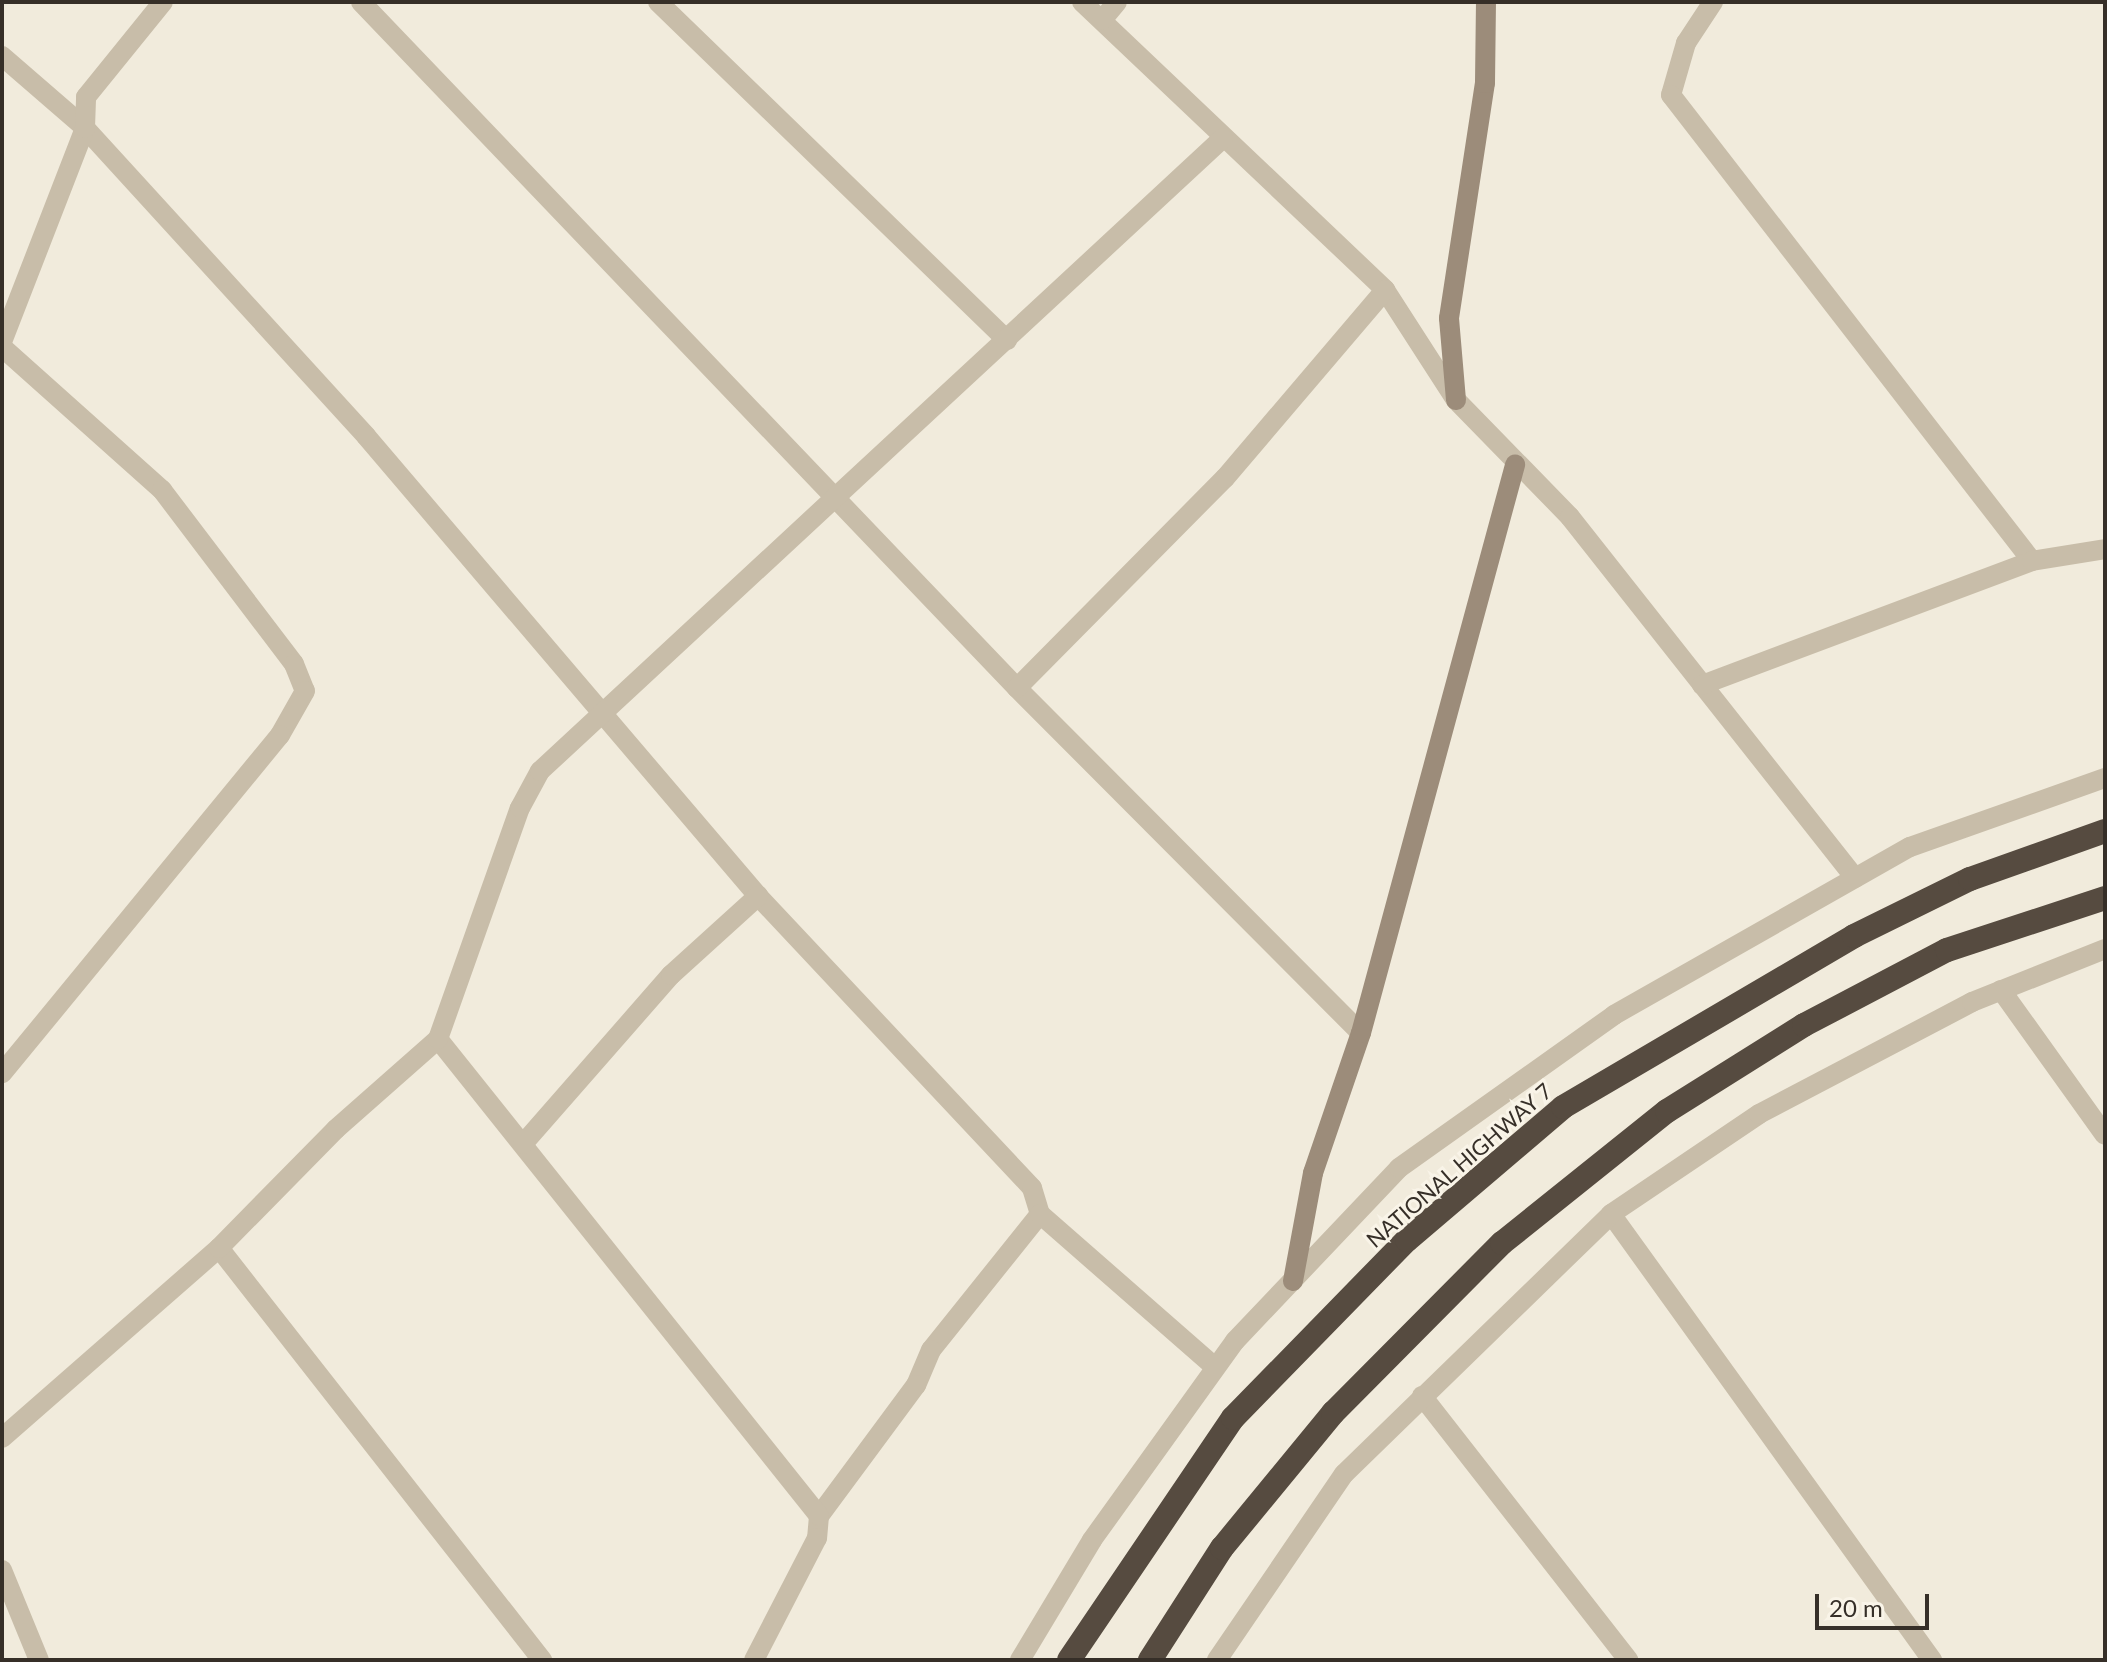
<!DOCTYPE html>
<html>
<head>
<meta charset="utf-8">
<style>
	body { margin:0 }
	#map { position:relative; width:2107px; height:1662px; overflow:hidden; background:#f1ebdc; font-family:Lato,sans-serif }
	div>[style] { position:absolute }
	[style*='--x'] { left:calc(var(--x)*1px); top:calc(var(--y)*1px); width:calc(var(--w)*1px); rotate:calc(var(--a)*1deg) }
	.street>* { height:20px; margin:-10px; padding:0 10px; transform-origin:10px; border-radius:10px; background:#c8bda9 }
	.secondary>* { height:20px; margin:-10px; padding:0 10px; transform-origin:10px; border-radius:10px; background:#9c8c7a }
	.highway>* { height:24px; margin:-12px; padding:0 12px; transform-origin:12px; border-radius:12px; background:#564b40 }
	span { translate:-50% -50%; white-space:nowrap; text-align:center; line-height:1.15; -webkit-text-stroke:6px #f9f4e8; paint-order:stroke }
	.street-label { font-size:22px; color:#362f28 }
	.frame { position:absolute; inset:0; border:4px solid #362f28; pointer-events:none }
	.scale { position:absolute; left:1815px; top:1594px; width:114px; height:36px; box-sizing:border-box; border:4px solid #362f28; border-top:0; padding-left:10px; font-size:24px; line-height:28px; white-space:nowrap; color:#362f28; -webkit-text-stroke:6px #f9f4e8; paint-order:stroke }
</style>
</head>
<body>
<div id="map">
	<div class="street">
		<div style="--x:361;--y:2;--w:949;--a:46.28"></div>
		<div style="--x:1017;--y:688;--w:487;--a:45.1"></div>
		<div style="--x:658;--y:2;--w:486;--a:44.1"></div>
		<div style="--x:1082;--y:2;--w:418;--a:43.5"></div>
		<div style="--x:1385;--y:290;--w:131;--a:57.2"></div>
		<div style="--x:1456;--y:400;--w:163;--a:45.7"></div>
		<div style="--x:1570;--y:517;--w:460;--a:51.7"></div>
		<div style="--x:1713;--y:2;--w:49;--a:123.4"></div>
		<div style="--x:1686;--y:43;--w:54;--a:106.1"></div>
		<div style="--x:1671;--y:95;--w:589;--a:52.24"></div>
		<div style="--x:1102;--y:20;--w:23;--a:-50"></div>
		<div style="--x:2;--y:56;--w:110;--a:40.9"></div>
		<div style="--x:85;--y:128;--w:417;--a:47.6"></div>
		<div style="--x:366;--y:436;--w:604;--a:49.56"></div>
		<div style="--x:758;--y:896;--w:400;--a:46.8"></div>
		<div style="--x:1032;--y:1188;--w:27;--a:73"></div>
		<div style="--x:1040;--y:1214;--w:174;--a:128.7"></div>
		<div style="--x:931;--y:1350;--w:38;--a:113"></div>
		<div style="--x:916;--y:1385;--w:163;--a:126.5"></div>
		<div style="--x:819;--y:1516;--w:22;--a:95"></div>
		<div style="--x:817;--y:1538;--w:137;--a:117.3"></div>
		<div style="--x:2;--y:342;--w:230;--a:-68.8"></div>
		<div style="--x:85;--y:128;--w:31;--a:-88"></div>
		<div style="--x:86;--y:97;--w:122;--a:-51"></div>
		<div style="--x:2;--y:347;--w:215;--a:41.8"></div>
		<div style="--x:162;--y:490;--w:218;--a:52.8"></div>
		<div style="--x:294;--y:664;--w:29;--a:68"></div>
		<div style="--x:305;--y:691;--w:51;--a:119.6"></div>
		<div style="--x:280;--y:735;--w:438;--a:129.4"></div>
		<div style="--x:1702;--y:685;--w:353;--a:-20.6"></div>
		<div style="--x:2032;--y:561;--w:74;--a:-9.3"></div>
		<div style="--x:1017;--y:688;--w:296;--a:-45.3"></div>
		<div style="--x:1225;--y:478;--w:247;--a:-49.6"></div>
		<div style="--x:2001;--y:990;--w:178;--a:54.4"></div>
		<div style="--x:438;--y:1039;--w:610;--a:51.38"></div>
		<div style="--x:523;--y:1144;--w:225;--a:-48.8"></div>
		<div style="--x:671;--y:975;--w:118;--a:-42.2"></div>
		<div style="--x:1040;--y:1214;--w:232;--a:41.2"></div>
		<div style="--x:1611;--y:1214;--w:550;--a:54.26"></div>
		<div style="--x:219;--y:1248;--w:524;--a:51.9"></div>
		<div style="--x:1422;--y:1396;--w:335;--a:52"></div>
		<div style="--x:2;--y:1438;--w:288;--a:-41.2"></div>
		<div style="--x:219;--y:1248;--w:167;--a:-45.5"></div>
		<div style="--x:336;--y:1129;--w:136;--a:-41.4"></div>
		<div style="--x:438;--y:1039;--w:245;--a:-70.5"></div>
		<div style="--x:520;--y:808;--w:42;--a:-61.6"></div>
		<div style="--x:540;--y:771;--w:931;--a:-42.82"></div>
		<div style="--x:2;--y:1570;--w:97;--a:67.7"></div>
		<div style="--x:1020;--y:1660;--w:140;--a:-59"></div>
		<div style="--x:1092;--y:1540;--w:245;--a:-54.3"></div>
		<div style="--x:1235;--y:1341;--w:238;--a:-46.5"></div>
		<div style="--x:1399;--y:1168;--w:264;--a:-35.4"></div>
		<div style="--x:1614;--y:1015;--w:340;--a:-29.6"></div>
		<div style="--x:1910;--y:847;--w:207;--a:-19.5"></div>
		<div style="--x:1217;--y:1660;--w:225;--a:-55.7"></div>
		<div style="--x:1344;--y:1474;--w:373;--a:-44.2"></div>
		<div style="--x:1611;--y:1214;--w:179;--a:-34"></div>
		<div style="--x:1759;--y:1114;--w:241;--a:-27.7"></div>
		<div style="--x:1972;--y:1002;--w:143;--a:-21.7"></div>
	</div>
	<div class="secondary">
		<div style="--x:1456;--y:400;--w:82;--a:-94.9"></div>
		<div style="--x:1449;--y:318;--w:238;--a:-81.3"></div>
		<div style="--x:1485;--y:83;--w:81;--a:-89.3"></div>
		<div style="--x:1293;--y:1281;--w:110;--a:-79.5"></div>
		<div style="--x:1313;--y:1173;--w:148;--a:-71.1"></div>
		<div style="--x:1361;--y:1033;--w:589;--a:-74.83"></div>
	</div>
	<div class="highway">
		<div style="--x:1069;--y:1660;--w:292;--a:-55.9"></div>
		<div style="--x:1233;--y:1418;--w:249;--a:-45.7"></div>
		<div style="--x:1407;--y:1240;--w:205;--a:-40.4"></div>
		<div style="--x:1563;--y:1107;--w:338;--a:-30.4"></div>
		<div style="--x:1854;--y:936;--w:129;--a:-26.2"></div>
		<div style="--x:1970;--y:879;--w:143;--a:-19.6"></div>
		<div style="--x:1150;--y:1660;--w:133;--a:-57.3"></div>
		<div style="--x:1222;--y:1548;--w:175;--a:-50.6"></div>
		<div style="--x:1333;--y:1413;--w:240;--a:-45.2"></div>
		<div style="--x:1502;--y:1243;--w:211;--a:-38.7"></div>
		<div style="--x:1667;--y:1111;--w:162;--a:-32.1"></div>
		<div style="--x:1804;--y:1025;--w:161;--a:-27.7"></div>
		<div style="--x:1947;--y:950;--w:166;--a:-18.2"></div>
	</div>
	<div class="street-label">
		<span style="left:1459px;top:1165px;rotate:-41deg">NATIONAL HIGHWAY 7</span>
	</div>
	<div class="frame"></div>
	<div class="scale">20 m</div>
</div>
</body>
</html>
